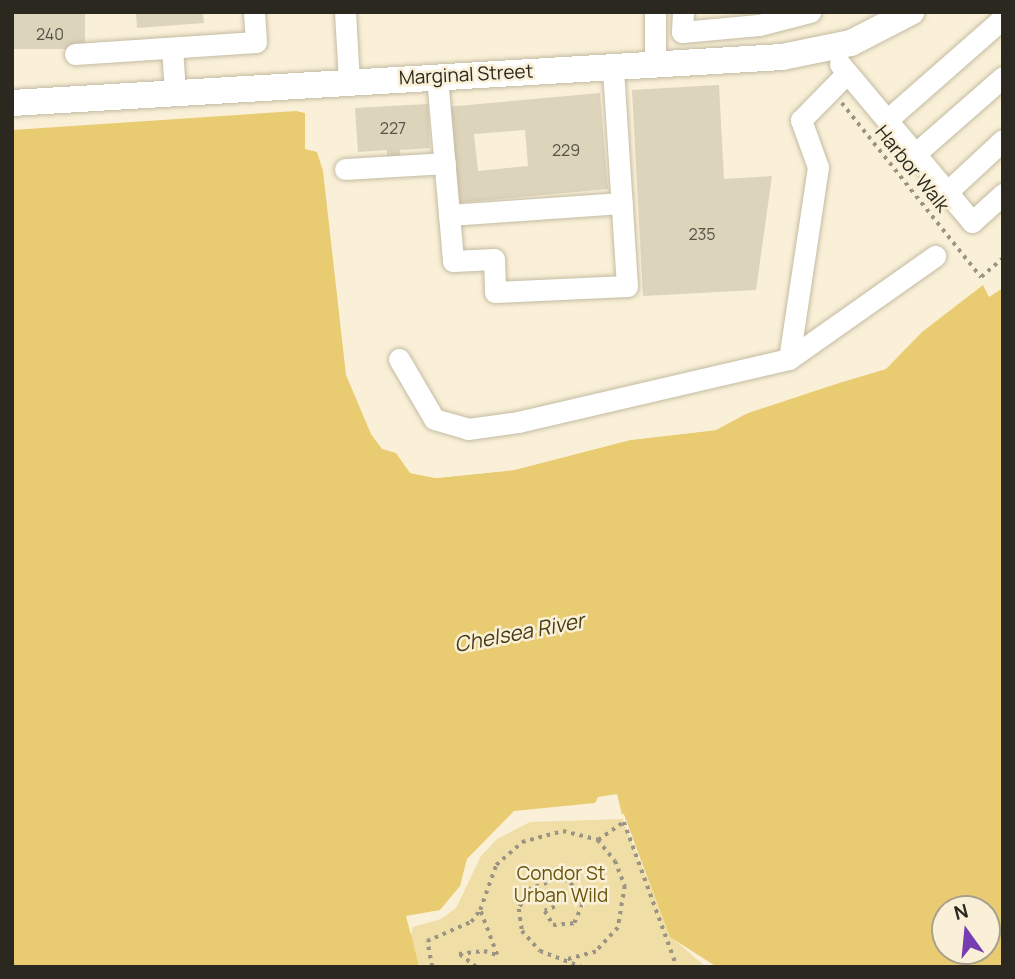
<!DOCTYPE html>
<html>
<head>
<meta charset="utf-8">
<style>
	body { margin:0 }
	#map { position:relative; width:1015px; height:979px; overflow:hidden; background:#f9f0d7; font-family:Manrope,sans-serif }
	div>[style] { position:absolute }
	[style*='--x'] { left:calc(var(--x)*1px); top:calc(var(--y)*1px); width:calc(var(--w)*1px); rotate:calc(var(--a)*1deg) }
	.green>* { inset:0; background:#f0dea7 }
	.water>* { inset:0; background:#e9cc71 }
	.pier>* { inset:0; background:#f9f0d7 }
	.building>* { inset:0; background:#dcd4bb; transform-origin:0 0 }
	.path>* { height:3.5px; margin-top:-1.75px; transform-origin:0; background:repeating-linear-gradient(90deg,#9b9483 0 3.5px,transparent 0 8.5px) }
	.roads { filter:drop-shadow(0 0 2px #c3bba2) drop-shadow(0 0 2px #c3bba2) }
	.minor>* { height:21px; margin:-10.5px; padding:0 10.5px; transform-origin:10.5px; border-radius:10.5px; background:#fff }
	.major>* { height:26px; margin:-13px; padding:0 13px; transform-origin:13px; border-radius:13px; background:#fff }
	span { translate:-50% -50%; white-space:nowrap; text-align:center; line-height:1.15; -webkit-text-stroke:5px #f9f0d7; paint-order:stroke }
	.number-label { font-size:16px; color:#575346 }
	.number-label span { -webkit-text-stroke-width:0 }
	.street-label { font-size:19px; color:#2b281f }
	.park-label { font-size:19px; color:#67540b }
	.water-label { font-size:21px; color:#473b14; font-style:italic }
	.frame { position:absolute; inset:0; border:14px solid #2b281f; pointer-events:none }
	.north { position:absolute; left:931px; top:895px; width:70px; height:70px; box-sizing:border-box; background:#f9f0d7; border:2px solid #a7a08d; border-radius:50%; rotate:345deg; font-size:19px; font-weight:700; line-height:28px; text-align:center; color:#2b281f }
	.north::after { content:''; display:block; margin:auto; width:24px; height:32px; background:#773eb4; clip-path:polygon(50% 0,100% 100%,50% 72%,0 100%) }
</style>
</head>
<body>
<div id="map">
	<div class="green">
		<div style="clip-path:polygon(evenodd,963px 772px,1003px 961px,957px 967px,671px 937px,706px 967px,419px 967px,406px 916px,514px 811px,617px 794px,624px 822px,652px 892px,624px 814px,963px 772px,945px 909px,987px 909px,987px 951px,945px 951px,945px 909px)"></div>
	</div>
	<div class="water">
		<div style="clip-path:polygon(evenodd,296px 111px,305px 113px,305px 149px,317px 152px,323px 171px,346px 375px,371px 434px,382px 449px,396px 453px,411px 473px,436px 478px,514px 470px,630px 440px,716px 430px,759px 407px,886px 369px,922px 332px,983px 285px,989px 297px,1003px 288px,1003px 967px,717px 967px,670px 937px,624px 814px,591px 814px,529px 818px,495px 836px,478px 854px,454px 906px,409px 925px,419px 967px,12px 967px,12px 130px,296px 111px,945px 909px,987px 909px,987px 951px,945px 951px,945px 909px)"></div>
	</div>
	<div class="pier">
		<div style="clip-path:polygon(847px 375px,839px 383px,733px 418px,716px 430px,630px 440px,514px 470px,436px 478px,410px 473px,396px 453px,413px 470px,436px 475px,514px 466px,629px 437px,715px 427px,758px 404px)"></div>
		<div style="clip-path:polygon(617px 794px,623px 819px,530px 822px,497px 839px,481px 856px,456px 908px,441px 919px,413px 927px,411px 935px,406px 916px,440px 910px,460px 886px,467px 859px,514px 811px,595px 803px,598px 797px)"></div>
	</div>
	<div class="building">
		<div style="left:12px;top:12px;width:73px;height:37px"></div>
		<div style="clip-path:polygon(136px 12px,203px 12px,204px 23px,137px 28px)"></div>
		<div style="clip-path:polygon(719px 85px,724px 179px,772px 176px,756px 290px,643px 296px,632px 90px)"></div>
		<div style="clip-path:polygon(evenodd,600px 93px,608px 189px,455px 203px,446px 107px,600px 93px,525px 130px,528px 166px,478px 171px,474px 134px,525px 130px)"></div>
		<div style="clip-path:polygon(428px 104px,430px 148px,400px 150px,400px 158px,387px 158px,387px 150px,358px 152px,355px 108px)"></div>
	</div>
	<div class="path">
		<div style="--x:842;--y:103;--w:223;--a:51.4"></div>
		<div style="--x:981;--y:277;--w:29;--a:-41"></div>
		<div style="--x:598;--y:840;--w:32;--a:-35"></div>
		<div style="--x:624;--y:822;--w:154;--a:69.9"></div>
		<div style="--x:555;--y:907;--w:11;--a:158"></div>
		<div style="--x:545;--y:911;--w:16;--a:60"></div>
		<div style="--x:553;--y:925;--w:21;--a:-5"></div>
		<div style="--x:574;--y:923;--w:20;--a:-66"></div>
		<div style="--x:582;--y:905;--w:13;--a:-103"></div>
		<div style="--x:579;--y:892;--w:16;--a:-137"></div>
		<div style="--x:567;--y:881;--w:12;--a:-175"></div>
		<div style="--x:555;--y:880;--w:27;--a:160"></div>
		<div style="--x:530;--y:889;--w:23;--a:119"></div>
		<div style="--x:519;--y:909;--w:22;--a:82"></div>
		<div style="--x:522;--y:931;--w:27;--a:48"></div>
		<div style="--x:540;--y:951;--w:45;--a:20.9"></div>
		<div style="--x:432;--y:967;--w:26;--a:-101"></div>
		<div style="--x:427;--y:941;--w:48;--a:-23.4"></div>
		<div style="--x:471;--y:922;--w:15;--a:-53"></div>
		<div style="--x:476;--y:967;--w:21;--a:-143"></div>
		<div style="--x:459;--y:954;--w:25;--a:-7"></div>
		<div style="--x:484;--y:951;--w:14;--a:17"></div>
		<div style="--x:497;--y:955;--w:48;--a:-110.7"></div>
		<div style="--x:480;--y:910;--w:48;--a:-70.4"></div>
		<div style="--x:496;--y:865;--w:35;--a:-41"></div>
		<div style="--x:522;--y:842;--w:42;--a:-15"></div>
		<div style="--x:563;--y:831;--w:36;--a:14"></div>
		<div style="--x:598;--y:840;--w:27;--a:51"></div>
		<div style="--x:615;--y:861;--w:27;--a:68"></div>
		<div style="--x:625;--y:886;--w:43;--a:99.5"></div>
		<div style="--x:618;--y:928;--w:33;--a:133"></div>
		<div style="--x:596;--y:952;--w:30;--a:165"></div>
	</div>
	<div class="roads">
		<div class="minor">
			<div style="--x:345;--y:12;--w:70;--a:86.7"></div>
			<div style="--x:655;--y:12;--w:53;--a:90"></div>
			<div style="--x:683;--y:12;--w:20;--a:93"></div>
			<div style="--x:682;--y:32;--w:77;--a:-5.2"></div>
			<div style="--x:759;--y:25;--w:53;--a:-14.3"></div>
			<div style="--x:172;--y:48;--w:44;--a:86.1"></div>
			<div style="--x:75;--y:54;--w:181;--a:-3.8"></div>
			<div style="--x:256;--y:42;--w:30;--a:-94"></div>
			<div style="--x:840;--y:64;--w:206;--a:50.1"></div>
			<div style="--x:972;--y:222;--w:42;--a:-42.1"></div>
			<div style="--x:437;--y:77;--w:185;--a:85"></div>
			<div style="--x:453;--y:261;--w:41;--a:-2.8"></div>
			<div style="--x:494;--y:259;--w:33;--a:88"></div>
			<div style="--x:495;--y:292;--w:132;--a:-2.6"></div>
			<div style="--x:627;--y:286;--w:219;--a:-93.7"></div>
			<div style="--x:887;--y:120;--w:154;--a:-41.3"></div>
			<div style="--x:915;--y:154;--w:117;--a:-41.2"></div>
			<div style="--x:345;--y:169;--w:100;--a:-3.4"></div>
			<div style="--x:947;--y:192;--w:76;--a:-42.9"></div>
			<div style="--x:449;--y:215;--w:173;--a:-4"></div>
			<div style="--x:399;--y:359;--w:69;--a:59.7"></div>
			<div style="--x:434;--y:419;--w:35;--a:16"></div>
			<div style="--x:468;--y:429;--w:50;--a:-8"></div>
			<div style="--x:518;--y:422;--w:278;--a:-13.1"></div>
			<div style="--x:789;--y:359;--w:194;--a:-81.4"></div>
			<div style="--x:818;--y:167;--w:50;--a:-109.9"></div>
			<div style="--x:801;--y:120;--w:66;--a:-45.6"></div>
			<div style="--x:789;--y:359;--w:179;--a:-35.2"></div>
		</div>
		<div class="major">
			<div style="--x:12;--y:103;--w:771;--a:-3.42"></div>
			<div style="--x:782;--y:57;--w:70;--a:-11.5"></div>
			<div style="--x:851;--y:43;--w:68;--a:-27.3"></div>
		</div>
	</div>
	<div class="number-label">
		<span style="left:50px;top:34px">240</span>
		<span style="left:393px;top:128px">227</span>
		<span style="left:566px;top:150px">229</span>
		<span style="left:702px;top:234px">235</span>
	</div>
	<div class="street-label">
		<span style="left:466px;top:75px;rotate:-3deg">Marginal Street</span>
		<span style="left:912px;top:169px;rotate:51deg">Harbor Walk</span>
	</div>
	<div class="park-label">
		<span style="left:561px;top:885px">Condor St<br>Urban Wild</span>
	</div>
	<div class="water-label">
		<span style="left:519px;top:632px;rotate:-11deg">Chelsea River</span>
	</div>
	<div class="frame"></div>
	<div class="north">N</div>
</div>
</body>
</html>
